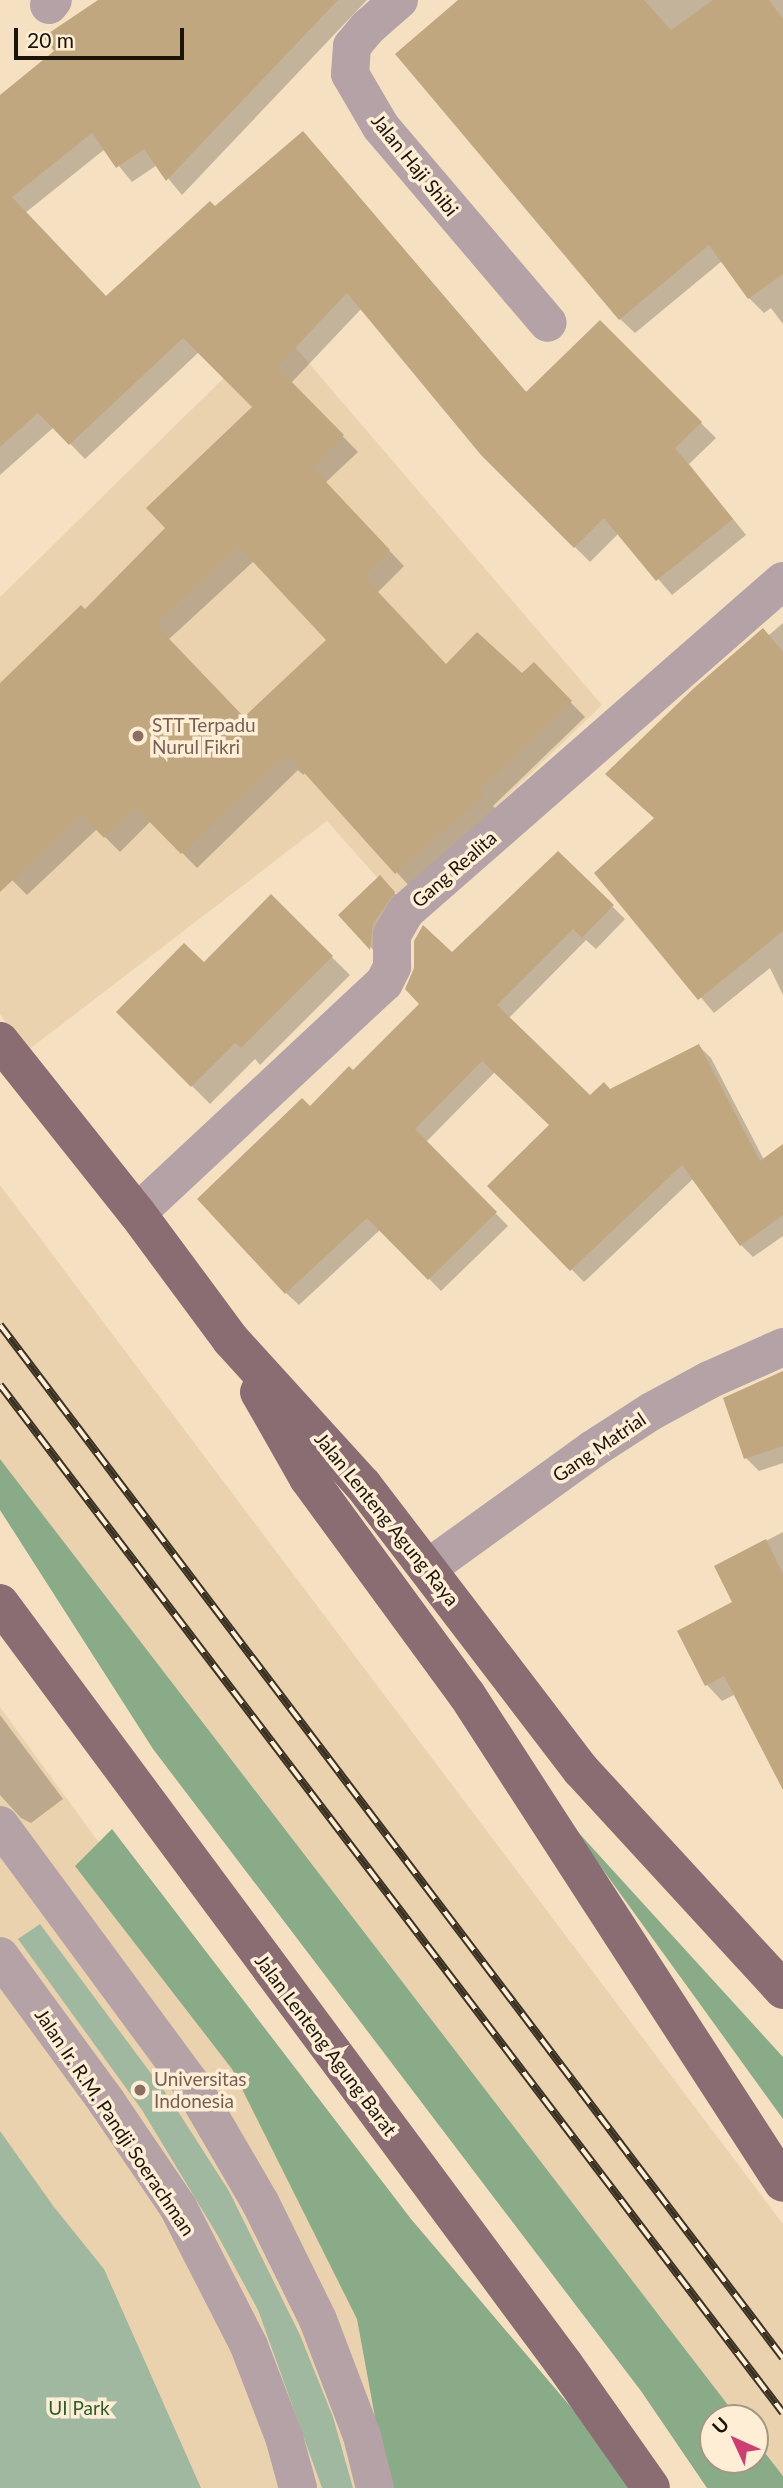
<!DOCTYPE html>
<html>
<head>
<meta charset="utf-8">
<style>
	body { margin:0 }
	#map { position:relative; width:783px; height:2488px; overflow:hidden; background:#f5e0c2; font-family:Lato,sans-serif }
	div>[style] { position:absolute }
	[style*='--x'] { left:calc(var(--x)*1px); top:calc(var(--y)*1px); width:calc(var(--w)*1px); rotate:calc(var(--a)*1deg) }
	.built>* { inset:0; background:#ebd2af }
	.green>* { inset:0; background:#a0b89f }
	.forest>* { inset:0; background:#8aab88 }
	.shadow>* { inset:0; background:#0003 }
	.building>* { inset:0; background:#c1a780 }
	.minor>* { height:38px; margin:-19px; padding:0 19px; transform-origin:19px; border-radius:19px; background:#b4a2a6 }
	.major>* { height:38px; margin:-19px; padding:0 19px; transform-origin:19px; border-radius:19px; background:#8a6c73 }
	.rail>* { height:8px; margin-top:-4px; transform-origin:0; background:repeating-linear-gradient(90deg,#ffeed6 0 16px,#3b3224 0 32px); box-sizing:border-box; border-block:2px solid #3b3224 }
	.dots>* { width:19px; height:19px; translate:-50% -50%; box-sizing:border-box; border:4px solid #ffeed6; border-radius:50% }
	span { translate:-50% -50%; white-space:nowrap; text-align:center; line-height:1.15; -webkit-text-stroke:7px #ffeed6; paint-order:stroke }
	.street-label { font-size:19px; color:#1b1409 }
	.education-label { font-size:19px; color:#785e54 }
	.left { translate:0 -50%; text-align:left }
	.park-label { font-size:19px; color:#2d5c2c }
	.north { position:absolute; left:699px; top:2404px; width:70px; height:70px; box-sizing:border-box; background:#ffeed6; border:2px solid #a49784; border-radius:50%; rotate:315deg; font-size:19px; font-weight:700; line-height:28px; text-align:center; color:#1b1409 }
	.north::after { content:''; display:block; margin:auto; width:24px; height:32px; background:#cc4071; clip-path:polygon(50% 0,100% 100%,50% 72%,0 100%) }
	.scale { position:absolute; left:14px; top:28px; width:170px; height:32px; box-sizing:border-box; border:4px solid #1b1409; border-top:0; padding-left:9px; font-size:21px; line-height:24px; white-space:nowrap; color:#1b1409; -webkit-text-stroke:5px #ffeed6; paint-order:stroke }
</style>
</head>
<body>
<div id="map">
	<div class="built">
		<div style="clip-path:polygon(277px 326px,602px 705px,398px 901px,327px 821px,27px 1051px,0 1014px,0 597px)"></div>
		<div style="clip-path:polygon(0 1185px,783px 2224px,783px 2476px,755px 2440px,755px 2418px,738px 2418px,0 1459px)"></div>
		<div style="clip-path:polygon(0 1707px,559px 2473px,569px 2488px,0 2488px)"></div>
	</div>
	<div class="green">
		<div style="clip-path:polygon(40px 1924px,170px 2099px,229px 2191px,300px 2335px,333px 2417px,353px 2488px,322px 2488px,258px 2310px,218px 2236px,142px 2110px,18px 1939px)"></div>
		<div style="clip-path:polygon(0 2131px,54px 2207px,104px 2269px,201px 2488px,0 2488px)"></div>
	</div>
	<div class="forest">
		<div style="clip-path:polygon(0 1459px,738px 2418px,713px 2418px,713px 2460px,755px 2460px,755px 2440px,783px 2476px,783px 2488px,707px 2488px,641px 2391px,153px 1749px,0 1510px)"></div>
		<div style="clip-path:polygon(567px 1820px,783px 2057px,783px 2119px)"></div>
		<div style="clip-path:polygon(112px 1829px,411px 2219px,604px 2446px,634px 2488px,388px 2488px,357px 2319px,232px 2069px,75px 1866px)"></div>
	</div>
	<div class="shadow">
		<div style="clip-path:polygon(evenodd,101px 0,367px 0,182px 195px,157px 165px,132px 182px,105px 149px,25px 213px,106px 298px,215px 208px,318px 149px,528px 394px,600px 323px,716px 438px,689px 464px,746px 535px,672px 595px,619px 533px,590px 562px,482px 454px,362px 308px,291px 383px,358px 452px,325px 483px,404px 566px,377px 593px,446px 666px,522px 676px,534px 665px,585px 717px,493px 806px,498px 811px,411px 888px,306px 772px,303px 775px,298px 770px,197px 868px,151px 821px,120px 852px,97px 829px,27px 895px,0 868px,0 776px,85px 611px,168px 528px,255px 407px,199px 352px,85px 459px,54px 427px,0 475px,0 98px,56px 52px,101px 0,254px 561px,329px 640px,244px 719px,168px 640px,254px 561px)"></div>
		<div style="clip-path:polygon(461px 0,783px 0,783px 324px,771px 308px,764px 313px,749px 298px,722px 261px,635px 333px,620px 319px)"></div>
		<div style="clip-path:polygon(783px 623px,783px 995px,770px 968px,714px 1013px,597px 873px,655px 819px,768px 636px)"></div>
		<div style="clip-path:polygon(558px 853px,625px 919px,596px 949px,586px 940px,508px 1019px,590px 1097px,610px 1091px,699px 1046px,711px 1058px,764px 1160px,783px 1146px,783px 1236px,753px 1257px,741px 1245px,694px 1178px,584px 1282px,490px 1186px,551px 1126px,495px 1072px,426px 1142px,508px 1226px,441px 1291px,381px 1229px,299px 1305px,286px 1293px,353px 1072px,421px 1004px,452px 955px)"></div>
		<div style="clip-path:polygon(379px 878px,401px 900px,377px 954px,341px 915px)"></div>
		<div style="clip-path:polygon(271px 897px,350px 975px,260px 1065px,255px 1059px,210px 1104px,118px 1012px,204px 964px)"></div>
		<div style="clip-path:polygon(783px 1371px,783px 1463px,759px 1471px,746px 1458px,725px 1399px)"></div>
		<div style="clip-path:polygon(783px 1532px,783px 1772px,736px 1694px,722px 1701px,707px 1685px,735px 1603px,716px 1567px)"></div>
		<div style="clip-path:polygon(0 1715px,63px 1799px,31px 1823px,21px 1818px,0 1795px)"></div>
	</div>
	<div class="building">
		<div style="clip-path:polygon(evenodd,98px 0,338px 0,166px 181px,144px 149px,116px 168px,92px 133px,12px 197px,106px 296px,210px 201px,215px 206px,303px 131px,526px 392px,600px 320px,702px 422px,675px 448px,733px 519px,656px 581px,604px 518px,574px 548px,481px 455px,347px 293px,277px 367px,344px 435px,312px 467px,390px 550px,364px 577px,446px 664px,477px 632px,522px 673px,534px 662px,572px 701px,479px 790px,484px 795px,395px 874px,290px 757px,287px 761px,283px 757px,181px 854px,135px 807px,104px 838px,82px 815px,0 892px,0 683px,81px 605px,85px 609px,165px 528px,146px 508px,252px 407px,183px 338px,69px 445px,38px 413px,0 447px,0 95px,54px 51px,43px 37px,98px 0,239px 547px,326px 640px,244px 717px,155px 624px,239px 547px)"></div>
		<div style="clip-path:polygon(458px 0,644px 0,671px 30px,713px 0,769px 0,783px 19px,783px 274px,748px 299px,709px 245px,619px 320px,395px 54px)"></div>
		<div style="clip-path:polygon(763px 628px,783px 652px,783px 931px,698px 1000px,594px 873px,654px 818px,605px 774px,694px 688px)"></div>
		<div style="clip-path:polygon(558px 851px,614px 905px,582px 938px,573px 929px,497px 1005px,590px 1095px,604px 1082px,610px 1089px,699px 1044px,760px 1161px,783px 1144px,783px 1215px,740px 1246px,682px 1165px,570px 1271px,487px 1186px,549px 1125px,482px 1061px,415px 1129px,497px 1212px,428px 1280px,367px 1218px,285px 1294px,197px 1199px,302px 1098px,310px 1106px,349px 1066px,353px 1070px,419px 1004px,405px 989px,414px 968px,414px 941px,423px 925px,452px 952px)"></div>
		<div style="clip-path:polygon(380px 875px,395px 892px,373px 924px,370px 950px,338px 915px)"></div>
		<div style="clip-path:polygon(271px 894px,333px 956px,241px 1048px,235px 1043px,191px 1087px,116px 1012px,184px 943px,204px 962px)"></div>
		<div style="clip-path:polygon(783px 1371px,783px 1446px,744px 1459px,723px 1398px)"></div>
		<div style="clip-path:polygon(766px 1539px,783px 1574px,783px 1790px,724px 1676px,705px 1686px,677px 1631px,732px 1602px,714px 1566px)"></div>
	</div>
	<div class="minor">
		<div style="--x:399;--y:0;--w:41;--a:138.9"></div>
		<div style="--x:368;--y:27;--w:25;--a:130"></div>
		<div style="--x:352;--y:46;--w:28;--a:94"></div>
		<div style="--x:350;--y:74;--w:61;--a:59.7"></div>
		<div style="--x:381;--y:127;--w:257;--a:49.6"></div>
		<div style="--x:49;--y:5;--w:6;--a:-51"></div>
		<div style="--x:137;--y:1213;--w:338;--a:-43"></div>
		<div style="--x:384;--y:983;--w:18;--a:-63"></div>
		<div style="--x:392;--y:967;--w:32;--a:-90"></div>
		<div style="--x:392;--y:935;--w:28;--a:-60"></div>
		<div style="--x:406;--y:911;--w:501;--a:-41.2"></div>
		<div style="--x:428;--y:1568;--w:203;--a:-35.8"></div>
		<div style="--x:593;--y:1449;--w:70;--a:-32.8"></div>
		<div style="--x:652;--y:1411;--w:65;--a:-28.5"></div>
		<div style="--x:709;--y:1380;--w:81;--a:-24"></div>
		<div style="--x:0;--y:1825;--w:325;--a:53.6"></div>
		<div style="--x:193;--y:2087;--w:133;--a:59.8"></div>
		<div style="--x:260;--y:2202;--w:131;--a:63.8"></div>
		<div style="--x:318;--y:2320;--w:124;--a:69.2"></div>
		<div style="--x:362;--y:2436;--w:54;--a:76"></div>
		<div style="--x:0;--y:1956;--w:180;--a:53.8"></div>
		<div style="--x:106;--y:2101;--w:128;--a:55.8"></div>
		<div style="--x:178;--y:2207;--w:156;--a:62.9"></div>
		<div style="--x:249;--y:2346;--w:97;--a:69"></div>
		<div style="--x:284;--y:2437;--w:53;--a:74.6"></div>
	</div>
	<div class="major">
		<div style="--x:0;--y:1041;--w:220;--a:51.5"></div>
		<div style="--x:137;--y:1213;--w:158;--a:53.5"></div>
		<div style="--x:231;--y:1340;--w:196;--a:47.7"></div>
		<div style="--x:363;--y:1485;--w:359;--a:52.6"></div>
		<div style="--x:581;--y:1770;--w:299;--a:47.4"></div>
		<div style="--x:259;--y:1392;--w:99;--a:60.3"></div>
		<div style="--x:308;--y:1478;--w:269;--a:53.8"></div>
		<div style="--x:467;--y:1695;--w:581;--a:57.08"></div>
		<div style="--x:0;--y:1603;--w:947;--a:53.46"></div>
		<div style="--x:564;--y:2364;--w:151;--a:54.9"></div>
	</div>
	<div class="rail">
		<div style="--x:0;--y:1325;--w:1296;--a:52.84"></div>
		<div style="--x:0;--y:1385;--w:1292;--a:52.7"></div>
	</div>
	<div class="dots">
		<div style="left:138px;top:736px;background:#8d6e63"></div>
		<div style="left:140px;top:2090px;background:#8d6e63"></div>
	</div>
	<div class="street-label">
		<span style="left:415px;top:165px;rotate:51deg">Jalan Haji Shibi</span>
		<span style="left:454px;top:869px;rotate:-41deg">Gang Realita</span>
		<span style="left:599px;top:1447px;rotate:-34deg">Gang Matrial</span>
		<span style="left:387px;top:1519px;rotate:51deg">Jalan Lenteng Agung Raya</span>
		<span style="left:326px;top:2045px;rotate:53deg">Jalan Lenteng Agung Barat</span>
		<span style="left:115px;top:2122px;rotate:56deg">Jalan Ir. R.M. Pandji Soerachman</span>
	</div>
	<div class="education-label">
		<span class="left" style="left:152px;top:736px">STT Terpadu<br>Nurul Fikri</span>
		<span class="left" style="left:154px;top:2090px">Universitas<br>Indonesia</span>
	</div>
	<div class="park-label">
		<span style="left:79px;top:2408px">UI Park</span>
	</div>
	<div class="north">U</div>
	<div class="scale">20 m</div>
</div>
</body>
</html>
